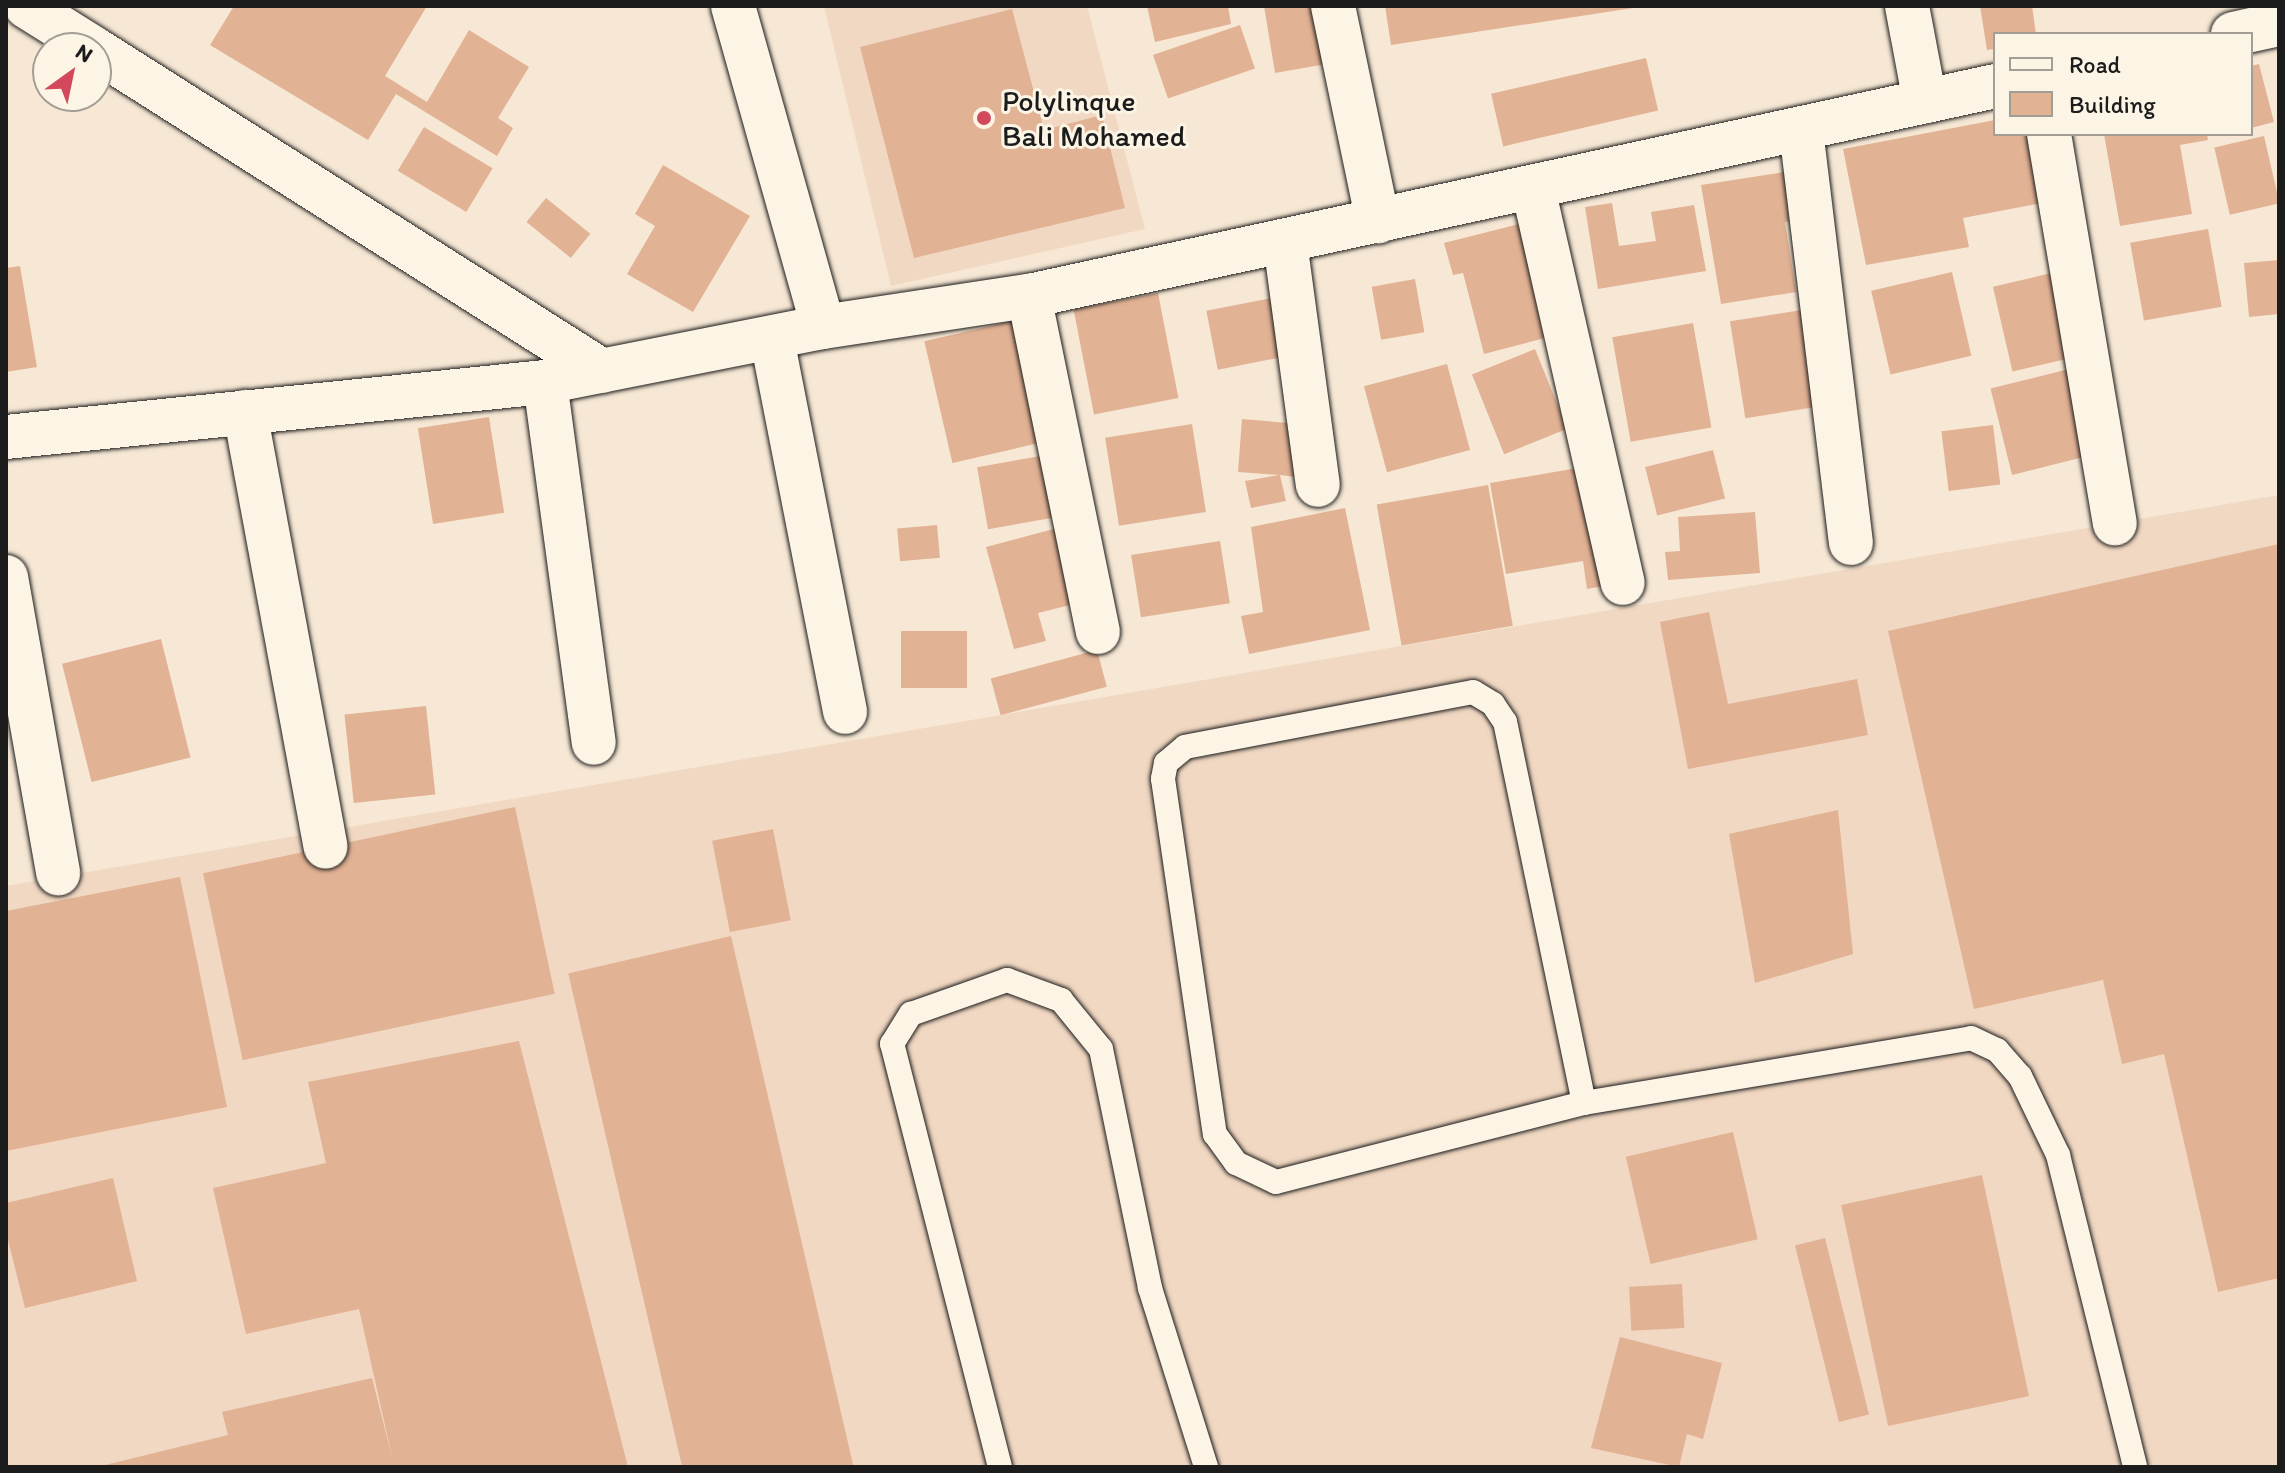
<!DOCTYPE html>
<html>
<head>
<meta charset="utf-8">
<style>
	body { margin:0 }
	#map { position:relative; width:2285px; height:1473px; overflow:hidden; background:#f7e8d5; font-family:Itim,sans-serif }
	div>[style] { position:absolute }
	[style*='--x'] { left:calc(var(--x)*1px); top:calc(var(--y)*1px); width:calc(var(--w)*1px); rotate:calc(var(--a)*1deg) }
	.built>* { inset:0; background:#f1d8c2 }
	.building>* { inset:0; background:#e2b294; transform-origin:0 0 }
	.roads { filter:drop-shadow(0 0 2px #1c1c1c) drop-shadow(0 0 2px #1c1c1c) }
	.service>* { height:24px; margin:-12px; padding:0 12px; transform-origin:12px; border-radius:12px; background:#fcf5e5 }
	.minor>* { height:44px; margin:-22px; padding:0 22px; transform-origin:22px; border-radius:22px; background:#fcf5e5 }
	.dots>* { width:22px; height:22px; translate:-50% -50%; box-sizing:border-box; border:4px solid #fcf5e5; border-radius:50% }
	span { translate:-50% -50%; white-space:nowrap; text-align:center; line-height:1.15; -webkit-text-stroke:6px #fcf5e5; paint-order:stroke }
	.poi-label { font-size:30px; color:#1c1c1c }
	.left { translate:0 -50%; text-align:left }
	.frame { position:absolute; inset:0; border:8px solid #1c1c1c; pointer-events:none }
	.legend { position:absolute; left:1993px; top:32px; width:260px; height:104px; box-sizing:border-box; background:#fcf5e5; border:2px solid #a29e95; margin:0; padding:10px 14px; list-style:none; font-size:24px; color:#1c1c1c }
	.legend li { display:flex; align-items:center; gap:16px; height:40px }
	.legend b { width:40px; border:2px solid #a29e95 }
	.north { position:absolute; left:32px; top:32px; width:80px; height:80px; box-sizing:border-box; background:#fcf5e5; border:2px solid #a29e95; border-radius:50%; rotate:33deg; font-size:22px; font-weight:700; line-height:32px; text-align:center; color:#1c1c1c }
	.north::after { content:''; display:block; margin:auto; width:28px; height:36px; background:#d1495b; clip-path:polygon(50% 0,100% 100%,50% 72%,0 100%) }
</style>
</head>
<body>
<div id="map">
	<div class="built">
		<div style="clip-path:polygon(824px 6px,1087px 6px,1145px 229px,891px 286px)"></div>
		<div style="clip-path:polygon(2279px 495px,2279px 1467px,6px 1467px,6px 886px)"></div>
	</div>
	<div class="building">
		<div style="clip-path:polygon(234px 6px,427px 6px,385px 76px,427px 102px,469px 30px,529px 67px,498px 118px,513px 128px,497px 156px,396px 94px,368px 140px,210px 45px)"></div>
		<div style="clip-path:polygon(1147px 6px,1228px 6px,1231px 24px,1155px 42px)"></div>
		<div style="clip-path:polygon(1264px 6px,1323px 6px,1332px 63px,1275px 73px)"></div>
		<div style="clip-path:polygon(1385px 6px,1633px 6px,1633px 8px,1391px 45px)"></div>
		<div style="clip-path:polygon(1980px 6px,2032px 6px,2036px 34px,1995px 34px,1995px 49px,1987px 50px)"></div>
		<div style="clip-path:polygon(1012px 9px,1044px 130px,1102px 115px,1125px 208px,914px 258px,860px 47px)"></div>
		<div style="left:1240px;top:25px;width:46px;height:92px;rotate:71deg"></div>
		<div style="left:1646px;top:58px;width:54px;height:159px;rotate:77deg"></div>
		<div style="clip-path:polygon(2259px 64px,2274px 122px,2251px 128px,2251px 66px)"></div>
		<div style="clip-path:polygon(1995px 120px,1995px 134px,2034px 134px,2047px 202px,1963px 218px,1969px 247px,1866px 265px,1843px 149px)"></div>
		<div style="left:424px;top:127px;width:80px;height:51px;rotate:31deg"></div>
		<div style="clip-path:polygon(2104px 134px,2207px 134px,2208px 140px,2180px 145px,2192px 214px,2120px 226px)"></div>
		<div style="left:2264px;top:136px;width:69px;height:51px;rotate:77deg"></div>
		<div style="clip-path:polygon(663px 165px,750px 216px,693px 312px,627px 274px,655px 226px,635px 214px)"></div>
		<div style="clip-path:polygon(1798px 170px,1805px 219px,1785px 222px,1796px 292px,1721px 304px,1701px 185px)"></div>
		<div style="left:546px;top:198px;width:57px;height:31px;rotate:39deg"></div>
		<div style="clip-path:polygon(1612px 203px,1619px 246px,1656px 241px,1651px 212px,1694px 205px,1706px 271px,1598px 289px,1585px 207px)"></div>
		<div style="clip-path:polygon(1523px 223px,1552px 336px,1484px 354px,1463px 273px,1453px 275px,1444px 243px)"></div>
		<div style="left:2208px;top:229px;width:79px;height:79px;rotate:80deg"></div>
		<div style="clip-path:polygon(2279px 260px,2279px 314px,2249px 317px,2244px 263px)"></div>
		<div style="clip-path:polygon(20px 266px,37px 367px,6px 372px,6px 268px)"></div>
		<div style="left:2065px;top:270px;width:87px;height:74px;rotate:77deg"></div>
		<div style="left:1952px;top:272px;width:86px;height:83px;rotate:77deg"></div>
		<div style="left:1415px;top:279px;width:54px;height:44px;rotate:80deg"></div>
		<div style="left:1158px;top:293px;width:107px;height:86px;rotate:79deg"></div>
		<div style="left:1277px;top:297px;width:60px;height:72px;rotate:79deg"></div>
		<div style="left:1808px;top:309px;width:98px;height:79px;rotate:81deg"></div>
		<div style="left:1012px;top:321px;width:125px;height:90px;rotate:77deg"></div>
		<div style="left:1693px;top:323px;width:106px;height:82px;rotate:80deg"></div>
		<div style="left:1535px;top:349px;width:86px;height:68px;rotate:68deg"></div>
		<div style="left:1447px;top:364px;width:89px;height:86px;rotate:75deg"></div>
		<div style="left:2073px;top:368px;width:89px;height:85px;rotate:76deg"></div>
		<div style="left:489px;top:417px;width:97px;height:72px;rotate:81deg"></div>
		<div style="clip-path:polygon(1242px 419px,1300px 424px,1296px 477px,1280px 475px,1286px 501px,1251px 508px,1245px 481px,1279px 475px,1238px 472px)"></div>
		<div style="left:1192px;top:424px;width:89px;height:88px;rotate:81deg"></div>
		<div style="left:1993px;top:425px;width:60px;height:52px;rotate:83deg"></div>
		<div style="left:1713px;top:450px;width:50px;height:70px;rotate:76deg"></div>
		<div style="left:1046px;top:455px;width:63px;height:70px;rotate:80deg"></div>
		<div style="clip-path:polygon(1589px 466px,1608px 585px,1587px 589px,1583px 561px,1506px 574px,1490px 483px)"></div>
		<div style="left:1488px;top:485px;width:143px;height:113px;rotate:80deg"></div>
		<div style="clip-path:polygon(1345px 508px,1370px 630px,1249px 654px,1241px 616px,1263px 612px,1251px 527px)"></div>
		<div style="clip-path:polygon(1755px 512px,1760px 573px,1668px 580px,1665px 552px,1680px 551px,1678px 517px)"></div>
		<div style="left:937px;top:525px;width:33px;height:40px;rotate:85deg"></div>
		<div style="clip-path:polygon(1061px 527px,1082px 602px,1038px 613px,1046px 641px,1014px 649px,986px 547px)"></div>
		<div style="left:1220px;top:541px;width:63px;height:90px;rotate:81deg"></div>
		<div style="clip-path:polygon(2279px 544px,2279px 1278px,2218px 1292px,2164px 1054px,2122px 1064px,2103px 980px,1974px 1009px,1888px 631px)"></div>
		<div style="clip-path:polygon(1709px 612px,1728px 704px,1857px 679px,1868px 735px,1688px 769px,1660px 622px)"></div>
		<div style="left:901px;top:631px;width:66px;height:57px"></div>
		<div style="left:161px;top:639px;width:122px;height:102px;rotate:76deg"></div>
		<div style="left:1097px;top:650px;width:38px;height:110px;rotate:75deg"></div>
		<div style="left:426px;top:706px;width:89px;height:82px;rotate:84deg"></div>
		<div style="left:515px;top:807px;width:191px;height:319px;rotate:78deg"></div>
		<div style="clip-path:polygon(1838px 810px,1853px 954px,1755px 983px,1729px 834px)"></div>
		<div style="left:773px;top:829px;width:93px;height:62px;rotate:79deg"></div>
		<div style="clip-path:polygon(180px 877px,227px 1107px,6px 1151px,6px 911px)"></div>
		<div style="left:731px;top:936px;width:546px;height:167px;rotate:77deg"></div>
		<div style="clip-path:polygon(519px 1041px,628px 1467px,97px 1467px,228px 1435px,222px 1412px,372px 1378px,393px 1461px,359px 1309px,246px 1334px,213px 1188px,326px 1163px,308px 1082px)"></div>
		<div style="left:1733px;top:1132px;width:110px;height:110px;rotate:77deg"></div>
		<div style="left:1982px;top:1175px;width:226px;height:144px;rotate:78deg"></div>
		<div style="clip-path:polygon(113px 1178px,137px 1281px,25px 1308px,6px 1232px,6px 1203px)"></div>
		<div style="left:1825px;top:1238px;width:182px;height:31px;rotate:76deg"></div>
		<div style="left:1682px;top:1284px;width:44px;height:53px;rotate:87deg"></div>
		<div style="clip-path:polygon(1620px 1337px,1722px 1363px,1703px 1439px,1687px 1434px,1679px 1467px,1591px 1448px)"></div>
	</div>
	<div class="roads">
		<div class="service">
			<div style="--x:1584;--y:1103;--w:389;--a:-101.7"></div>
			<div style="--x:1505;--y:722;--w:22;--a:-124"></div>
			<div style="--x:1493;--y:704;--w:23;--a:-149"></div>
			<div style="--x:1473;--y:692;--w:293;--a:169.2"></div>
			<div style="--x:1185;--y:747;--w:25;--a:140"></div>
			<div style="--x:1166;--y:763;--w:16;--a:101"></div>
			<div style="--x:1163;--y:779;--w:359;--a:81.7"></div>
			<div style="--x:1215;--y:1134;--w:36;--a:54"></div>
			<div style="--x:1236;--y:1163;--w:44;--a:25.4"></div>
			<div style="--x:1276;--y:1182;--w:318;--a:-14.4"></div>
			<div style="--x:1584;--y:1103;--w:392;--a:-9.5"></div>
			<div style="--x:1971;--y:1038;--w:29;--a:25"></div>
			<div style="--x:1997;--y:1050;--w:35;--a:49"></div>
			<div style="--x:2020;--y:1076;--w:88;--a:64.3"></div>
			<div style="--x:2058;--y:1155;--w:321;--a:76.1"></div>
			<div style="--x:1000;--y:1467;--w:437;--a:-104.3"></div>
			<div style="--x:892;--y:1044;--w:36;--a:-58"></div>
			<div style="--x:911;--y:1014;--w:102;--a:-19.5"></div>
			<div style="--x:1007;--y:980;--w:58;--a:20.3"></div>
			<div style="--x:1061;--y:1000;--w:63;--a:50.8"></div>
			<div style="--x:1101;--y:1049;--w:244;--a:78.4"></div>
			<div style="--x:1150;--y:1288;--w:188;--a:72.6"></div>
		</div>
		<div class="minor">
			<div style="--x:26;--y:6;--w:79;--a:32.1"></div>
			<div style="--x:733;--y:6;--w:333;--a:74.3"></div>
			<div style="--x:1333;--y:6;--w:220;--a:78.2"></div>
			<div style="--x:1907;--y:6;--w:97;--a:79.3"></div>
			<div style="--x:2233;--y:34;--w:47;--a:-12.3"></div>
			<div style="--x:96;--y:50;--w:599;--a:32.39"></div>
			<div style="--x:1801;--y:130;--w:416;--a:83.1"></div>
			<div style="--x:2049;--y:134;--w:395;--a:80.4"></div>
			<div style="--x:1533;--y:188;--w:405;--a:77.2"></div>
			<div style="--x:1285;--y:242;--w:245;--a:82.3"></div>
			<div style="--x:1029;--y:296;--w:343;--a:78.4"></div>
			<div style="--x:772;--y:339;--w:380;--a:78.9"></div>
			<div style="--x:545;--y:382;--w:364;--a:82.3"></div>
			<div style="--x:245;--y:412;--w:442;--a:79.5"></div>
			<div style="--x:6;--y:437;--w:542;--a:-5.83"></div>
			<div style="--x:545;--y:382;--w:283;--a:-11.2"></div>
			<div style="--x:823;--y:327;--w:208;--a:-8.6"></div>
			<div style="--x:1029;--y:296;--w:989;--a:-12.26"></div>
			<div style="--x:6;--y:577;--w:301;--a:80"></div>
		</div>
	</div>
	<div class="dots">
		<div style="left:984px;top:118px;background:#d1495b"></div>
	</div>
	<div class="poi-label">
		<span class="left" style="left:1002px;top:118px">Polylinque<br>Bali Mohamed</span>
	</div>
	<div class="frame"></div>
	<ul class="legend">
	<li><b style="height:10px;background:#fcf5e5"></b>Road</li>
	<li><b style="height:22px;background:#e2b294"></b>Building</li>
	</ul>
	<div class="north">N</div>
</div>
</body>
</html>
